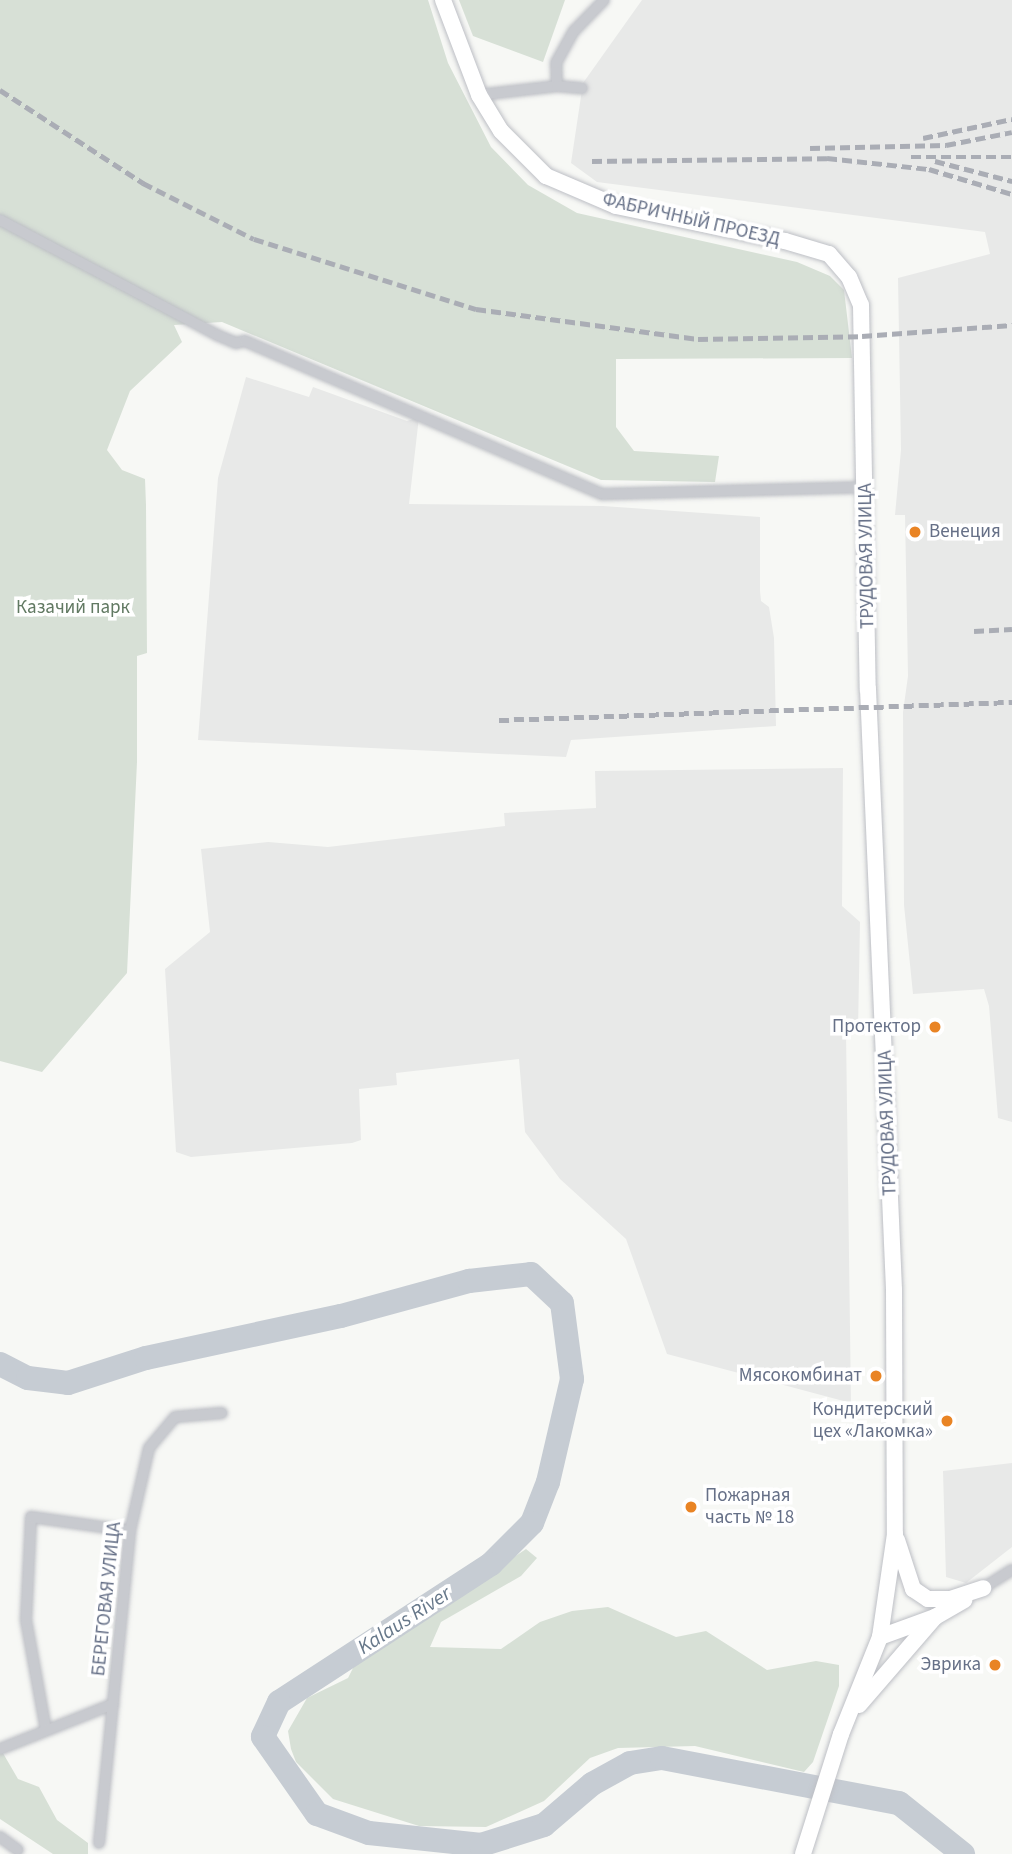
<!DOCTYPE html>
<html>
<head>
<meta charset="utf-8">
<style>
	body { margin:0 }
	#map { position:relative; width:1012px; height:1854px; overflow:hidden; background:#f7f8f5; font-family:"Source Sans 3",sans-serif }
	div>[style] { position:absolute }
	[style*='--x'] { left:calc(var(--x)*1px); top:calc(var(--y)*1px); width:calc(var(--w)*1px); rotate:calc(var(--a)*1deg) }
	.built>* { inset:0; background:#e8e9e8 }
	.green>* { inset:0; background:#d7e0d6 }
	.stream>* { height:4.5px; margin:-2.25px; padding:0 2.25px; transform-origin:2.25px; border-radius:2.25px; background:#c6ccd3 }
	.river>* { height:24px; margin:-12px; padding:0 12px; transform-origin:12px; border-radius:12px; background:#c6ccd3 }
	.roads { filter:drop-shadow(0 0 2px #bdbfc5) drop-shadow(0 0 2px #bdbfc5) }
	.minor>* { height:10px; margin:-5px; padding:0 5px; transform-origin:5px; border-radius:5px; background:#c8cacf }
	.secondary>* { height:16px; margin:-8px; padding:0 8px; transform-origin:8px; border-radius:8px; background:#fff }
	.rail>* { height:4.5px; margin-top:-2.25px; transform-origin:0; background:repeating-linear-gradient(90deg,#aaadb5 0 10px,transparent 0 15px) }
	.dots>* { width:19px; height:19px; translate:-50% -50%; box-sizing:border-box; border:4px solid #fff; border-radius:50% }
	span { translate:-50% -50%; white-space:nowrap; text-align:center; line-height:1.15; -webkit-text-stroke:7px #fff; paint-order:stroke }
	.street-label { font-size:19px; color:#667087 }
	.poi-label { font-size:19px; color:#667087 }
	.left { translate:0 -50%; text-align:left }
	.right { translate:-100% -50%; text-align:right }
	.park-label { font-size:19px; color:#617962 }
	.water-label { font-size:21px; color:#67788a; font-style:italic }
</style>
</head>
<body>
<div id="map">
	<div class="built">
		<div style="clip-path:polygon(642px 0,1012px 0,1012px 1122px,998px 1118px,989px 1006px,984px 989px,913px 994px,904px 905px,903px 712px,908px 676px,905px 515px,895px 515px,901px 450px,898px 278px,990px 254px,985px 232px,597px 182px,571px 163px,583px 83px)"></div>
		<div style="clip-path:polygon(246px 377px,309px 397px,313px 387px,407px 421px,419px 417px,409px 504px,603px 506px,760px 517px,760px 591px,761px 601px,769px 607px,774px 638px,776px 726px,571px 740px,566px 757px,198px 740px,218px 478px)"></div>
		<div style="clip-path:polygon(843px 768px,842px 906px,860px 922px,858px 1031px,846px 1032px,851px 1403px,667px 1354px,626px 1239px,560px 1179px,525px 1132px,519px 1059px,396px 1073px,397px 1085px,359px 1089px,361px 1140px,352px 1143px,191px 1157px,176px 1152px,165px 969px,210px 932px,201px 849px,268px 842px,328px 847px,505px 826px,504px 813px,596px 808px,595px 771px)"></div>
		<div style="clip-path:polygon(1012px 1463px,1012px 1547px,966px 1583px,946px 1577px,943px 1471px)"></div>
	</div>
	<div class="green">
		<div style="clip-path:polygon(0 0,428px 0,448px 63px,491px 147px,528px 185px,577px 213px,797px 262px,830px 276px,844px 290px,852px 358px,616px 359px,616px 427px,634px 451px,719px 456px,715px 482px,601px 480px,222px 322px,174px 325px,182px 342px,130px 391px,107px 450px,122px 470px,145px 479px,146px 505px,147px 653px,137px 656px,137px 762px,127px 973px,42px 1072px,0 1061px)"></div>
		<div style="clip-path:polygon(459px 0,565px 0,543px 62px,473px 36px)"></div>
		<div style="clip-path:polygon(526px 1549px,537px 1558px,521px 1576px,441px 1622px,430px 1647px,501px 1649px,540px 1622px,572px 1611px,608px 1607px,676px 1637px,706px 1631px,767px 1670px,816px 1661px,839px 1665px,839px 1686px,813px 1762px,804px 1772px,695px 1746px,618px 1748px,590px 1758px,544px 1801px,486px 1827px,419px 1826px,333px 1799px,296px 1762px,291px 1749px,288px 1731px,307px 1698px,348px 1678px,355px 1664px)"></div>
		<div style="clip-path:polygon(0 1748px,18px 1779px,39px 1787px,57px 1820px,88px 1843px,88px 1854px,53px 1854px,0 1819px)"></div>
	</div>
	<div class="stream">
		<div style="--x:474;--y:1854;--w:10;--a:-61"></div>
	</div>
	<div class="river">
		<div style="--x:0;--y:1364;--w:31;--a:27"></div>
		<div style="--x:28;--y:1378;--w:40;--a:7.1"></div>
		<div style="--x:68;--y:1383;--w:82;--a:-17.8"></div>
		<div style="--x:146;--y:1358;--w:199;--a:-12.2"></div>
		<div style="--x:341;--y:1316;--w:133;--a:-15.3"></div>
		<div style="--x:469;--y:1281;--w:62;--a:-6.4"></div>
		<div style="--x:531;--y:1274;--w:42;--a:43.1"></div>
		<div style="--x:562;--y:1303;--w:77;--a:82.5"></div>
		<div style="--x:572;--y:1379;--w:106;--a:103.1"></div>
		<div style="--x:548;--y:1482;--w:44;--a:111.3"></div>
		<div style="--x:532;--y:1523;--w:58;--a:135"></div>
		<div style="--x:491;--y:1564;--w:253;--a:146.9"></div>
		<div style="--x:279;--y:1702;--w:38;--a:115"></div>
		<div style="--x:263;--y:1737;--w:94;--a:55"></div>
		<div style="--x:317;--y:1814;--w:55;--a:20.1"></div>
		<div style="--x:369;--y:1833;--w:113;--a:6.1"></div>
		<div style="--x:481;--y:1845;--w:66;--a:-17.6"></div>
		<div style="--x:544;--y:1825;--w:63;--a:-40.5"></div>
		<div style="--x:592;--y:1784;--w:43;--a:-28.9"></div>
		<div style="--x:630;--y:1763;--w:32;--a:-9"></div>
		<div style="--x:662;--y:1758;--w:241;--a:10.8"></div>
		<div style="--x:899;--y:1803;--w:82;--a:38.6"></div>
	</div>
	<div class="roads">
		<div class="minor">
			<div style="--x:557;--y:86;--w:23;--a:-92"></div>
			<div style="--x:556;--y:63;--w:37;--a:-61"></div>
			<div style="--x:574;--y:31;--w:43;--a:-45.9"></div>
			<div style="--x:479;--y:95;--w:79;--a:-6.6"></div>
			<div style="--x:557;--y:86;--w:25;--a:5"></div>
			<div style="--x:0;--y:220;--w:246;--a:27.9"></div>
			<div style="--x:217;--y:335;--w:21;--a:23"></div>
			<div style="--x:236;--y:343;--w:9;--a:-13"></div>
			<div style="--x:245;--y:341;--w:388;--a:23.2"></div>
			<div style="--x:602;--y:494;--w:264;--a:-1.5"></div>
			<div style="--x:983;--y:1588;--w:34;--a:-32"></div>
			<div style="--x:46;--y:1730;--w:112;--a:-100.3"></div>
			<div style="--x:26;--y:1620;--w:103;--a:-87.2"></div>
			<div style="--x:31;--y:1517;--w:100;--a:8"></div>
			<div style="--x:0;--y:1749;--w:122;--a:-21.7"></div>
			<div style="--x:0;--y:1837;--w:22;--a:36"></div>
			<div style="--x:99;--y:1843;--w:314;--a:-84.3"></div>
			<div style="--x:130;--y:1531;--w:85;--a:-77.1"></div>
			<div style="--x:149;--y:1448;--w:40;--a:-50"></div>
			<div style="--x:175;--y:1417;--w:47;--a:-4.9"></div>
		</div>
		<div class="secondary">
			<div style="--x:443;--y:0;--w:102;--a:69.2"></div>
			<div style="--x:479;--y:95;--w:42;--a:58.6"></div>
			<div style="--x:501;--y:131;--w:64;--a:45"></div>
			<div style="--x:546;--y:176;--w:76;--a:23.2"></div>
			<div style="--x:616;--y:206;--w:173;--a:11.7"></div>
			<div style="--x:785;--y:241;--w:46;--a:16.5"></div>
			<div style="--x:829;--y:254;--w:30;--a:49"></div>
			<div style="--x:849;--y:277;--w:30;--a:67"></div>
			<div style="--x:861;--y:305;--w:384;--a:89"></div>
			<div style="--x:868;--y:689;--w:602;--a:87.52"></div>
			<div style="--x:894;--y:1290;--w:244;--a:89.8"></div>
			<div style="--x:895;--y:1534;--w:104;--a:98.3"></div>
			<div style="--x:880;--y:1637;--w:105;--a:111.9"></div>
			<div style="--x:841;--y:1734;--w:126;--a:107.6"></div>
			<div style="--x:897;--y:1540;--w:52;--a:71.9"></div>
			<div style="--x:913;--y:1589;--w:18;--a:34"></div>
			<div style="--x:928;--y:1599;--w:22;--a:0"></div>
			<div style="--x:950;--y:1599;--w:35;--a:-18"></div>
			<div style="--x:880;--y:1637;--w:59;--a:-20"></div>
			<div style="--x:935;--y:1617;--w:34;--a:-30"></div>
			<div style="--x:859;--y:1705;--w:116;--a:-49.2"></div>
		</div>
	</div>
	<div class="rail">
		<div style="--x:0;--y:90;--w:171;--a:33"></div>
		<div style="--x:143;--y:183;--w:124;--a:26.8"></div>
		<div style="--x:254;--y:239;--w:233;--a:17.5"></div>
		<div style="--x:476;--y:309;--w:224;--a:7.7"></div>
		<div style="--x:698;--y:339;--w:164;--a:-1"></div>
		<div style="--x:862;--y:336;--w:150;--a:-4.2"></div>
		<div style="--x:923;--y:138;--w:91;--a:-12.1"></div>
		<div style="--x:810;--y:148;--w:136;--a:-1.3"></div>
		<div style="--x:946;--y:145;--w:67;--a:-11.1"></div>
		<div style="--x:911;--y:157;--w:101;--a:0"></div>
		<div style="--x:592;--y:161;--w:235;--a:-0.7"></div>
		<div style="--x:827;--y:158;--w:103;--a:6.2"></div>
		<div style="--x:929;--y:169;--w:87;--a:16.8"></div>
		<div style="--x:935;--y:161;--w:80;--a:14.6"></div>
		<div style="--x:974;--y:631;--w:38;--a:-3"></div>
		<div style="--x:499;--y:720;--w:513;--a:-2.01"></div>
	</div>
	<div class="dots">
		<div style="left:915px;top:532px;background:#e98424"></div>
		<div style="left:935px;top:1027px;background:#e98424"></div>
		<div style="left:876px;top:1376px;background:#e98424"></div>
		<div style="left:947px;top:1421px;background:#e98424"></div>
		<div style="left:691px;top:1507px;background:#e98424"></div>
		<div style="left:995px;top:1665px;background:#e98424"></div>
	</div>
	<div class="street-label">
		<span style="left:691px;top:220px;rotate:13deg">ФАБРИЧНЫЙ ПРОЕЗД</span>
		<span style="left:867px;top:556px;rotate:-91deg">ТРУДОВАЯ УЛИЦА</span>
		<span style="left:888px;top:1123px;rotate:-92deg">ТРУДОВАЯ УЛИЦА</span>
		<span style="left:107px;top:1599px;rotate:-84deg">БЕРЕГОВАЯ УЛИЦА</span>
	</div>
	<div class="poi-label">
		<span class="left" style="left:929px;top:532px">Венеция</span>
		<span class="right" style="left:921px;top:1027px">Протектор</span>
		<span class="right" style="left:862px;top:1376px">Мясокомбинат</span>
		<span class="right" style="left:933px;top:1421px">Кондитерский<br>цех «Лакомка»</span>
		<span class="left" style="left:705px;top:1507px">Пожарная<br>часть № 18</span>
		<span class="right" style="left:981px;top:1665px">Эврика</span>
	</div>
	<div class="park-label">
		<span style="left:73px;top:608px">Казачий парк</span>
	</div>
	<div class="water-label">
		<span style="left:404px;top:1620px;rotate:-33deg">Kalaus River</span>
	</div>
</div>
</body>
</html>
